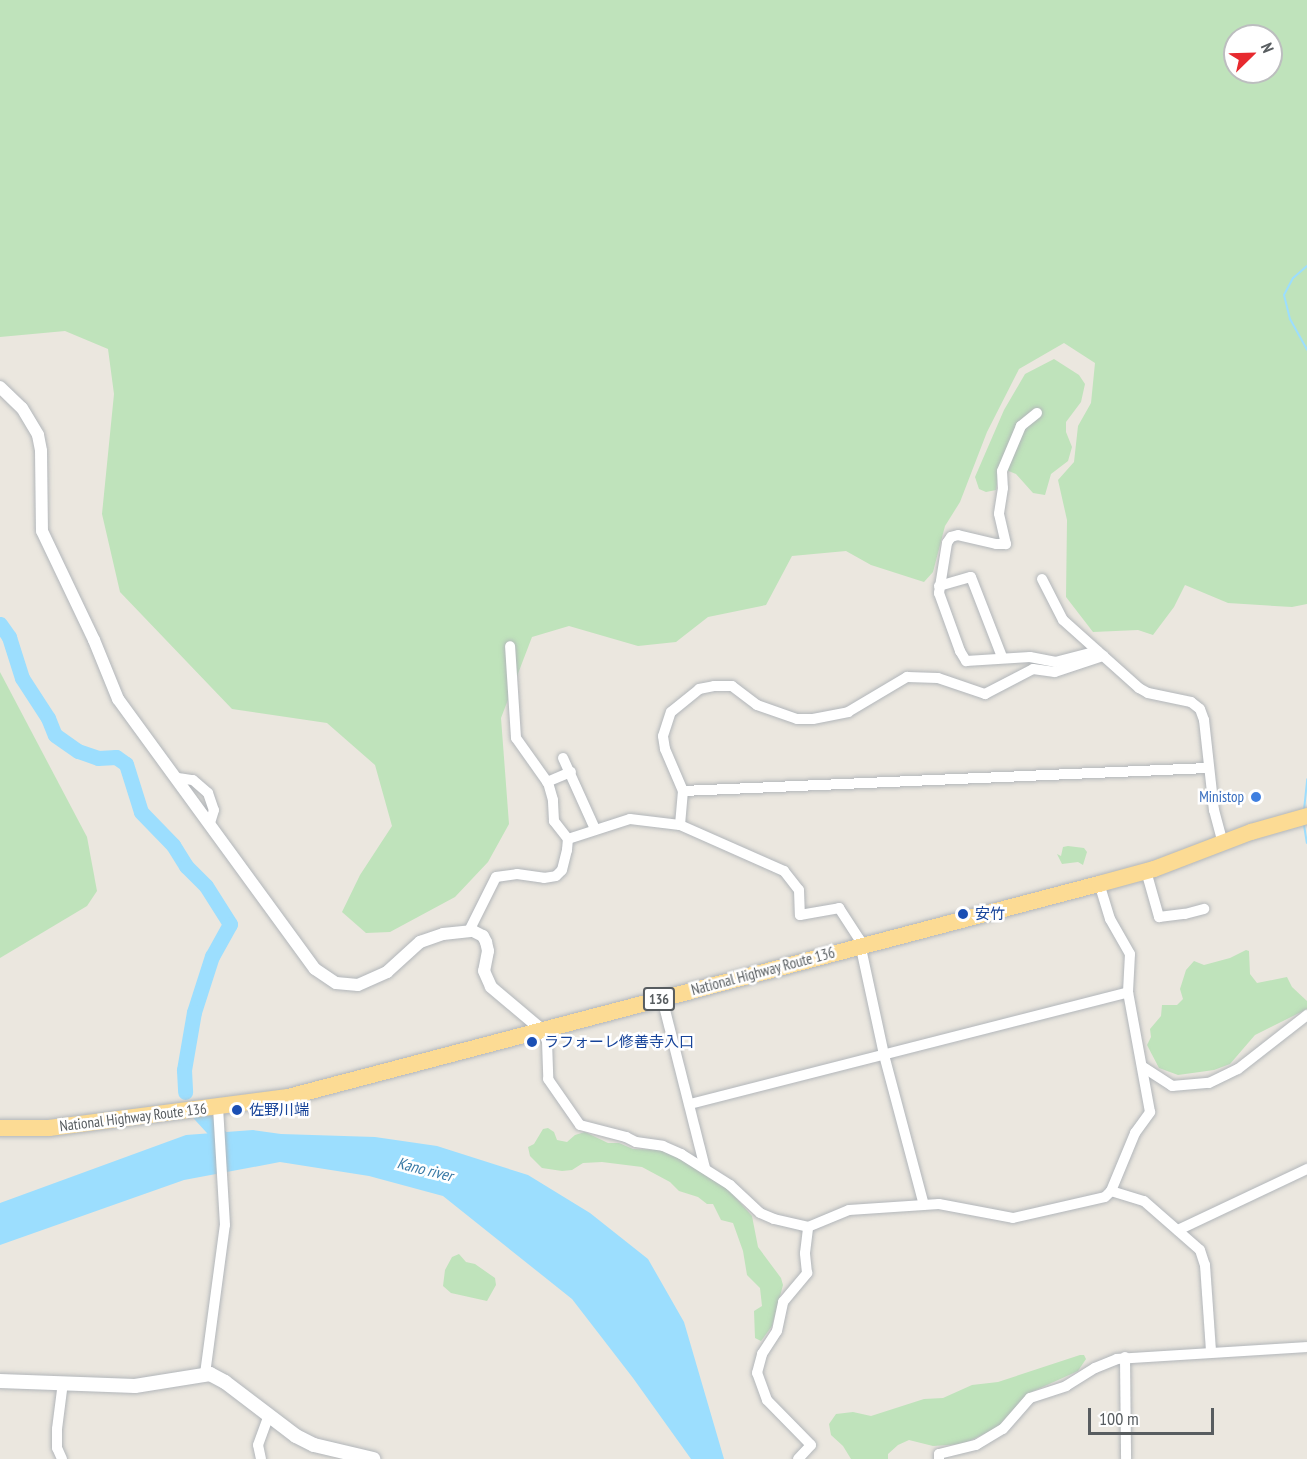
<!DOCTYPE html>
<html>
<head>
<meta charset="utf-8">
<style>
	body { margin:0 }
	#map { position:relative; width:1307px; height:1459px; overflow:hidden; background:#ebe7df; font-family:"PT Sans Narrow","Noto Sans JP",sans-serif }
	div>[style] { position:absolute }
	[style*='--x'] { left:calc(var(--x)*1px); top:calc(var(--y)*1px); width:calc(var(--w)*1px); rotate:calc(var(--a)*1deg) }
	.green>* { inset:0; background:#bfe3bb }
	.water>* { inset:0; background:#9cdefe }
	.stream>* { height:2px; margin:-1px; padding:0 1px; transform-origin:1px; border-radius:1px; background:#9cdefe }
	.river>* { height:15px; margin:-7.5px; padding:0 7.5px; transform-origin:7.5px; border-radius:7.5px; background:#9cdefe }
	.roads { filter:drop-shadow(0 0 2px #b2b6ba) drop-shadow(0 0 2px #b2b6ba) }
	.minor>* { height:10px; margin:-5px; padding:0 5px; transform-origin:5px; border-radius:5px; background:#fff }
	.tertiary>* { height:12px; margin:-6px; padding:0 6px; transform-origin:6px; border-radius:6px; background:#fff }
	.secondary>* { height:14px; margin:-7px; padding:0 7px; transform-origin:7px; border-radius:7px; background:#fff }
	.trunk>* { height:16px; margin:-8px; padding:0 8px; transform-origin:8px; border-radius:8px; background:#fcdb94 }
	.dots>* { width:16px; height:16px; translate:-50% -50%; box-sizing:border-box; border:3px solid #fff; border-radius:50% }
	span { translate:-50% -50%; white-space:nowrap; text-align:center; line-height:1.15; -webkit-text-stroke:5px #fff; paint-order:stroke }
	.shield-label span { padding:2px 4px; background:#fff; border:2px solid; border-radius:4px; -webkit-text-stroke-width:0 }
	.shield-label { font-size:14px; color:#585d60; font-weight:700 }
	.shop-label { font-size:15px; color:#366cbe }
	.right { translate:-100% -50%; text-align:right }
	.transit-label { font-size:15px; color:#164399 }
	.left { translate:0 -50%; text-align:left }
	.street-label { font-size:15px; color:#585d60 }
	.water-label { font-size:16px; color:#397aa6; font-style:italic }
	.north { position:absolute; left:1223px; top:24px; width:60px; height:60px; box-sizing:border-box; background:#fff; border:2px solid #bcbebf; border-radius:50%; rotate:67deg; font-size:16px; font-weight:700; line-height:24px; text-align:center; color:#585d60 }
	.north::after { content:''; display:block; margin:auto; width:21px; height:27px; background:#e72a2f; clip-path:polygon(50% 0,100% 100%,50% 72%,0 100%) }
	.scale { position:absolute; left:1088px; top:1408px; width:126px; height:27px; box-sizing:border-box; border:3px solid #585d60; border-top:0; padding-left:8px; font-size:18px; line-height:21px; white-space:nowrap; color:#585d60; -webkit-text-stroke:4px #fff; paint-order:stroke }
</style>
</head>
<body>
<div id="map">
	<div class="green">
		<div style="clip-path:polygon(evenodd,0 0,1307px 0,1307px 604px,1292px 607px,1228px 603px,1185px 585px,1174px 607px,1153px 635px,1138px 630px,1093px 632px,1066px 597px,1067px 520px,1058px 480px,1074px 462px,1078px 426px,1091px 403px,1095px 363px,1064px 343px,1019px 369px,987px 432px,960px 502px,945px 526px,933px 572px,924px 582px,871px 565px,846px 551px,792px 556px,766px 605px,708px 617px,676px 642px,638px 646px,569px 626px,532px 637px,501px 718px,509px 824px,488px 862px,455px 897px,390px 932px,366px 933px,342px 912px,360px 875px,392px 826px,375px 765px,327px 723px,232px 709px,120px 592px,102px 514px,114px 394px,108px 349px,65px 331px,0 337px,0 0,1235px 36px,1271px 36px,1271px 72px,1235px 72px,1235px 36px)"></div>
		<div style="clip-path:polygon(1054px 359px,1079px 375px,1085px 384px,1081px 402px,1066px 422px,1066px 432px,1072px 447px,1068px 461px,1051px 474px,1045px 495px,1033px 493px,1016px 474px,1006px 470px,999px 471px,996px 490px,986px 492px,979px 489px,975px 477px,1004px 410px,1025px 374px)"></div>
		<div style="clip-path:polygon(0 672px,87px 837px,97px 891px,87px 906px,0 958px)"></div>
		<div style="clip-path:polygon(1068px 846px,1084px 848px,1087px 852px,1083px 865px,1078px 862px,1062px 864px,1057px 854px,1061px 856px,1063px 847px)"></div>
		<div style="clip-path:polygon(1246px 950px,1249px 951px,1250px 974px,1257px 983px,1287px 977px,1292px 987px,1307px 1001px,1307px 1009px,1255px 1035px,1230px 1064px,1214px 1070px,1178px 1075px,1159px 1068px,1147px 1045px,1151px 1037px,1150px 1029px,1161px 1016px,1162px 1005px,1177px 1005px,1183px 999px,1180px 989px,1186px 970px,1194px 961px,1204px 965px,1230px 958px)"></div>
		<div style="clip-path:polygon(548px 1128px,554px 1132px,557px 1140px,567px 1142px,575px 1135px,585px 1132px,608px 1143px,619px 1143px,633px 1149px,660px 1150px,678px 1157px,726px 1187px,752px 1216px,758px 1247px,781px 1278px,783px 1285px,772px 1326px,761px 1341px,755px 1338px,754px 1311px,762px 1306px,760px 1288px,747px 1275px,743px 1251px,733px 1223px,721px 1220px,713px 1204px,707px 1204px,698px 1197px,679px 1191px,670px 1182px,642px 1167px,602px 1162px,583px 1163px,572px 1170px,562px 1171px,542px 1168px,530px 1156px,528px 1147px,534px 1144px,543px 1129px)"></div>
		<div style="clip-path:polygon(459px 1254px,466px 1262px,475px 1264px,495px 1278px,496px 1285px,487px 1301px,451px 1293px,443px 1286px,445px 1270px,452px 1257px)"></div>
		<div style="clip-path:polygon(1080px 1355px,1084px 1355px,1086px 1359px,1078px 1371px,1027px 1394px,997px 1428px,963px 1444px,933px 1446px,909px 1440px,898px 1445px,888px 1454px,888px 1459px,851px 1459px,843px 1446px,831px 1435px,829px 1424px,836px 1414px,853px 1412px,871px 1416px,924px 1399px,943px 1398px,972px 1385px,998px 1382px)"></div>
	</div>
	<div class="water">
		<div style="clip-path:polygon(253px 1130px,281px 1134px,375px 1137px,437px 1146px,528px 1175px,590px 1213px,648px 1259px,684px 1322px,724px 1459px,691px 1459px,633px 1378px,572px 1299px,443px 1196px,369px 1176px,280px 1162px,184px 1180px,0 1245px,0 1203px,186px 1135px)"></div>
	</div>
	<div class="stream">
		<div style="--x:1307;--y:266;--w:18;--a:139"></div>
		<div style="--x:1293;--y:278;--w:19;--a:118"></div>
		<div style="--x:1284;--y:295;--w:25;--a:76"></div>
		<div style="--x:1290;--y:319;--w:35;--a:61"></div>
		<div style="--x:1304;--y:810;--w:31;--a:-84"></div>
		<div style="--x:1304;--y:825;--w:18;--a:81"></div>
	</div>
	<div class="river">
		<div style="--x:0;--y:624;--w:16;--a:55"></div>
		<div style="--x:9;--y:637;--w:43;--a:72.4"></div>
		<div style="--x:22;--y:678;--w:48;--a:57"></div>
		<div style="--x:48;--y:718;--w:18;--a:68"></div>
		<div style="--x:55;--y:735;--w:28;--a:35"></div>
		<div style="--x:78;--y:751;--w:21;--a:19"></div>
		<div style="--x:98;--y:758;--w:18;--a:-3"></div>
		<div style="--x:116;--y:757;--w:12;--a:35"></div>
		<div style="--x:126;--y:764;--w:50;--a:72.6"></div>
		<div style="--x:141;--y:812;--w:46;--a:45.9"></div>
		<div style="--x:173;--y:845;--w:25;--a:58"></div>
		<div style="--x:186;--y:866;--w:28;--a:45"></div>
		<div style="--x:206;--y:886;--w:45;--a:57.7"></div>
		<div style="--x:230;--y:924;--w:37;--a:119"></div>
		<div style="--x:212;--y:956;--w:59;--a:107.8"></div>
		<div style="--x:194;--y:1012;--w:59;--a:99.8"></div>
		<div style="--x:184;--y:1070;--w:22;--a:87"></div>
		<div style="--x:196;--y:1110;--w:46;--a:47.6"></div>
	</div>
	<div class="roads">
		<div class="minor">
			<div style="--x:1037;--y:413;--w:21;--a:141"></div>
			<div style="--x:1021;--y:426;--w:49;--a:112.9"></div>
			<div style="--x:1002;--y:471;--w:17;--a:87"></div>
			<div style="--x:1003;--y:488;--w:26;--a:99"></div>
			<div style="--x:999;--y:514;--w:31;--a:77"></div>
			<div style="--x:1006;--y:544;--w:10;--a:180"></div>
			<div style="--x:996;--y:544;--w:39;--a:-167"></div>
			<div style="--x:958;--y:535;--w:7;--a:164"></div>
			<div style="--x:951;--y:537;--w:7;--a:124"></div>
			<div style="--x:947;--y:543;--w:51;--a:99.1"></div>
			<div style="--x:939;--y:593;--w:62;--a:70.1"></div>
			<div style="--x:960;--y:651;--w:12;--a:59"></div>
			<div style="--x:966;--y:661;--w:64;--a:-3.6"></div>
			<div style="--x:1030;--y:657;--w:25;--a:11"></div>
			<div style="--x:1055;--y:662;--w:44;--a:-14.3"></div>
			<div style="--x:1042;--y:579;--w:46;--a:62.9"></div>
			<div style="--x:1063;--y:620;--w:102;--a:41.8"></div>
			<div style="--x:1139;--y:688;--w:10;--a:29"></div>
			<div style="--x:1148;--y:693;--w:44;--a:11.8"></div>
			<div style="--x:1191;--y:702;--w:11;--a:38"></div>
			<div style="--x:1200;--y:709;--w:12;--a:70"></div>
			<div style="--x:1204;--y:720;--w:91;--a:83.7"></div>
			<div style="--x:1214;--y:810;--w:34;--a:75"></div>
			<div style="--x:939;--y:586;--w:33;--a:-16"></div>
			<div style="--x:971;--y:577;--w:86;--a:68.8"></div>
			<div style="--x:563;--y:758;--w:78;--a:65.7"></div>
			<div style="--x:178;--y:778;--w:15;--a:8"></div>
			<div style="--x:193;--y:780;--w:20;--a:41"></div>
			<div style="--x:208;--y:793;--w:18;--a:71"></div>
			<div style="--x:214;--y:810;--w:14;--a:107"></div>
			<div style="--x:547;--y:782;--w:26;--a:-23"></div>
			<div style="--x:683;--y:791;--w:525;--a:-2.51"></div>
			<div style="--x:680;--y:825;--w:34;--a:-85"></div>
			<div style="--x:683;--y:791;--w:46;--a:-113.2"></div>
			<div style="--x:665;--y:749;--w:13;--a:-99"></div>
			<div style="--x:663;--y:736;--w:25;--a:-72"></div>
			<div style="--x:671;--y:712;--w:36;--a:-39"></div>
			<div style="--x:699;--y:689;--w:15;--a:-11"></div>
			<div style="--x:714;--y:686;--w:18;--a:0"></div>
			<div style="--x:732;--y:686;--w:31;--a:37"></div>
			<div style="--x:757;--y:705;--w:42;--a:19.3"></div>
			<div style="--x:797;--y:719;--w:16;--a:0"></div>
			<div style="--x:813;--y:719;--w:36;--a:-11"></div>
			<div style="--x:848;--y:712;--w:69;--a:-30.7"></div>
			<div style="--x:907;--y:677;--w:31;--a:2"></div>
			<div style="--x:938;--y:678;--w:50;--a:18.8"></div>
			<div style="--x:985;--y:694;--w:54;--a:-27.5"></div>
			<div style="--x:1033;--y:669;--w:22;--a:8"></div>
			<div style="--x:1055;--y:672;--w:51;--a:-18.4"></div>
			<div style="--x:568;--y:839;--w:65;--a:-17.9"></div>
			<div style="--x:630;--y:819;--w:50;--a:6.8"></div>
			<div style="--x:680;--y:825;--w:114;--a:23.9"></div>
			<div style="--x:784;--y:871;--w:24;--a:52"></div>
			<div style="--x:799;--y:890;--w:25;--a:88"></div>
			<div style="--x:800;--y:915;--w:40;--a:-10"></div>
			<div style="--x:839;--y:908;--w:37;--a:57"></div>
			<div style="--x:859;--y:939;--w:119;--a:77.8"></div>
			<div style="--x:884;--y:1055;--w:155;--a:75.1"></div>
			<div style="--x:1146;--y:871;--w:48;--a:74.2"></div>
			<div style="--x:1159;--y:917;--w:26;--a:-7"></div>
			<div style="--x:1185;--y:914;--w:20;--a:-15"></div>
			<div style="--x:469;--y:931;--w:60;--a:-63.4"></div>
			<div style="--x:496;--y:877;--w:21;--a:-8"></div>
			<div style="--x:517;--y:874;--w:27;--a:8"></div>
			<div style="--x:544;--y:878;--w:12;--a:-9"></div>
			<div style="--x:556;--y:876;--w:8;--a:-45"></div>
			<div style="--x:562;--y:870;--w:21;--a:-76"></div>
			<div style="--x:567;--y:850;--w:11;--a:-85"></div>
			<div style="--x:568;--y:839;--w:23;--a:-128"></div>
			<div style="--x:554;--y:821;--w:21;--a:-93"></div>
			<div style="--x:553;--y:800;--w:18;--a:-106"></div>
			<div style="--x:548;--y:783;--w:55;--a:-125.4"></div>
			<div style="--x:516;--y:738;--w:92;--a:-93.7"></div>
			<div style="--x:662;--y:998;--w:175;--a:75.8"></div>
			<div style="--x:542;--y:1030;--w:12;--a:66"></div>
			<div style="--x:547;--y:1041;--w:38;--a:88"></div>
			<div style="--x:548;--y:1079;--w:56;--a:55.2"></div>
			<div style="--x:580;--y:1125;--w:48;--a:14.6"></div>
			<div style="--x:626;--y:1137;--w:11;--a:27"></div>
			<div style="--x:636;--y:1142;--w:27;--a:8"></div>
			<div style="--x:663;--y:1146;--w:20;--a:24"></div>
			<div style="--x:681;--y:1154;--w:58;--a:32.3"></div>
			<div style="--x:730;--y:1185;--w:41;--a:43"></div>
			<div style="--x:760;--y:1213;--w:15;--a:23"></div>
			<div style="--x:774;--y:1219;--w:35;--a:13"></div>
			<div style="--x:808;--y:1227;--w:44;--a:-22.5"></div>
			<div style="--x:849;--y:1210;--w:90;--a:-3.8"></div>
			<div style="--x:939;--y:1204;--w:75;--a:10.7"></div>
			<div style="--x:1013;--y:1218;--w:94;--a:-12.9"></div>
			<div style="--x:1105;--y:1197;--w:8;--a:-45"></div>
			<div style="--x:1111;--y:1191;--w:63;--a:-67.5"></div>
			<div style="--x:1135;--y:1133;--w:26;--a:-54"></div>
			<div style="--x:1150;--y:1112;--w:122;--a:-100.4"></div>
			<div style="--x:1128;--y:992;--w:38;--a:-87"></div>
			<div style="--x:1130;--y:954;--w:40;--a:-119.7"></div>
			<div style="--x:1110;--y:919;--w:37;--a:-107"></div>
			<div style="--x:1143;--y:1067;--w:35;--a:33"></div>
			<div style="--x:1172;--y:1086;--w:37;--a:-5"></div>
			<div style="--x:1209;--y:1083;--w:32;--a:-26"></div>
			<div style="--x:1238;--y:1069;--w:88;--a:-38"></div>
			<div style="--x:690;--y:1104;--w:452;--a:-14.3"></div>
			<div style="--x:1111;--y:1191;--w:34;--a:17"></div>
			<div style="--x:1144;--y:1201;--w:74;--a:41.2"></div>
			<div style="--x:1200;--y:1250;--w:16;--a:72"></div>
			<div style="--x:1205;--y:1265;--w:86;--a:86"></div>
			<div style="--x:1178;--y:1230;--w:143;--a:-25.3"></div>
			<div style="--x:1125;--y:1357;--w:102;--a:89.4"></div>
			<div style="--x:205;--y:1374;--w:150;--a:-82.4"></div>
			<div style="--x:225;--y:1225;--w:119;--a:-93.4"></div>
			<div style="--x:62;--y:1459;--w:12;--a:-114"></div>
			<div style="--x:57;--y:1448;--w:19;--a:-90"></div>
			<div style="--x:57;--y:1429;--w:47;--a:-82.7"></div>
			<div style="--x:261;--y:1459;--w:14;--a:-102"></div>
			<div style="--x:258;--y:1445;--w:32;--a:-70"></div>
			<div style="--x:798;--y:1459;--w:19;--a:-47"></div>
			<div style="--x:811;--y:1445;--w:63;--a:-134.4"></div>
			<div style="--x:767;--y:1400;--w:29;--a:-110"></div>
			<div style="--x:757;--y:1373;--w:20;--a:-75"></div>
			<div style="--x:762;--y:1354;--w:27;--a:-57"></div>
			<div style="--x:777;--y:1331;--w:30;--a:-78"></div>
			<div style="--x:783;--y:1302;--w:38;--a:-50"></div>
			<div style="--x:807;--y:1273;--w:20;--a:-96"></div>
			<div style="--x:805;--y:1253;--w:26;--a:-83"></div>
			<div style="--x:939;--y:1459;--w:5;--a:-90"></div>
			<div style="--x:939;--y:1454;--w:38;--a:-14"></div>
			<div style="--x:976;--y:1445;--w:31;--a:-31"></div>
			<div style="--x:1003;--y:1429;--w:41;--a:-48.9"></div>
			<div style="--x:1030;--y:1398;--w:38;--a:-18"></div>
			<div style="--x:1066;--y:1386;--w:34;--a:-32"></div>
			<div style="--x:1095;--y:1368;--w:24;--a:-22"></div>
			<div style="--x:1117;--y:1359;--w:190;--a:-3.6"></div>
		</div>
		<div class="tertiary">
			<div style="--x:0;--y:387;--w:30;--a:44"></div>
			<div style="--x:22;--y:408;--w:31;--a:59"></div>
			<div style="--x:38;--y:435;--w:16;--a:79"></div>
			<div style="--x:41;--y:451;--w:80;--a:89.3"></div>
			<div style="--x:42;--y:531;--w:121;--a:64.5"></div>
			<div style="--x:94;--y:640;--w:64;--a:67.9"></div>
			<div style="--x:118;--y:699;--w:334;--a:53.9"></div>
			<div style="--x:315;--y:969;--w:25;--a:34"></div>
			<div style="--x:336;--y:983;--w:22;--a:5"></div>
			<div style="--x:358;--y:985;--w:32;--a:-24"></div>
			<div style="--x:387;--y:972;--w:45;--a:-42.3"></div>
			<div style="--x:420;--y:942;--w:24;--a:-19"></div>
			<div style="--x:443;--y:934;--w:30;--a:-6"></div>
			<div style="--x:473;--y:931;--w:11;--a:27"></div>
			<div style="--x:483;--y:936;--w:7;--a:63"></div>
			<div style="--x:486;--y:942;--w:9;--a:77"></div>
			<div style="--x:488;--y:951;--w:20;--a:101"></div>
			<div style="--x:484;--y:971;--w:17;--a:66"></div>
			<div style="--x:491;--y:987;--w:67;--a:40.1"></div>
		</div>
		<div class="secondary">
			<div style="--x:0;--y:1381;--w:135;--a:2.1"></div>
			<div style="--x:135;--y:1386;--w:76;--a:-9.1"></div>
			<div style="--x:210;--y:1374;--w:17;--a:28"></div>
			<div style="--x:225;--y:1382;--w:89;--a:37.3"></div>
			<div style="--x:296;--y:1436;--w:20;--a:27"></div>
			<div style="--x:314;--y:1445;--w:61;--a:13.3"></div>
		</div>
		<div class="trunk">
			<div style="--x:0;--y:1128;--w:49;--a:0"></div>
			<div style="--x:49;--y:1128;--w:241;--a:-7.4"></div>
			<div style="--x:288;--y:1097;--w:839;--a:-14.72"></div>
			<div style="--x:1099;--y:884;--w:57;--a:-15.3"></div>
			<div style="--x:1154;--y:869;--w:104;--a:-20.9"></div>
			<div style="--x:1251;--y:832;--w:58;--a:-15.9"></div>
		</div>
	</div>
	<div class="dots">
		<div style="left:1256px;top:797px;background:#3f7fe0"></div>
		<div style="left:963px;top:914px;background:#1a4fb4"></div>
		<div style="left:532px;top:1042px;background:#1a4fb4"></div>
		<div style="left:237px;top:1110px;background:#1a4fb4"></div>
	</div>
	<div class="shield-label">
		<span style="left:659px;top:999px">136</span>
	</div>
	<div class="shop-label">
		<span class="right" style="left:1244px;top:797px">Ministop</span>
	</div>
	<div class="transit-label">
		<span class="left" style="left:975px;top:914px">安竹</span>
		<span class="left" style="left:544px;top:1042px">ラフォーレ修善寺入口</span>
		<span class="left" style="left:249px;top:1110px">佐野川端</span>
	</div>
	<div class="street-label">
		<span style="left:763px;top:971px;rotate:-15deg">National Highway Route 136</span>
		<span style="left:133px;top:1117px;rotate:-7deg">National Highway Route 136</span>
	</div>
	<div class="water-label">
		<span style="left:425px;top:1169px;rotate:14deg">Kano river</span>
	</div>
	<div class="north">N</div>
	<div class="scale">100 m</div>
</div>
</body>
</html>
